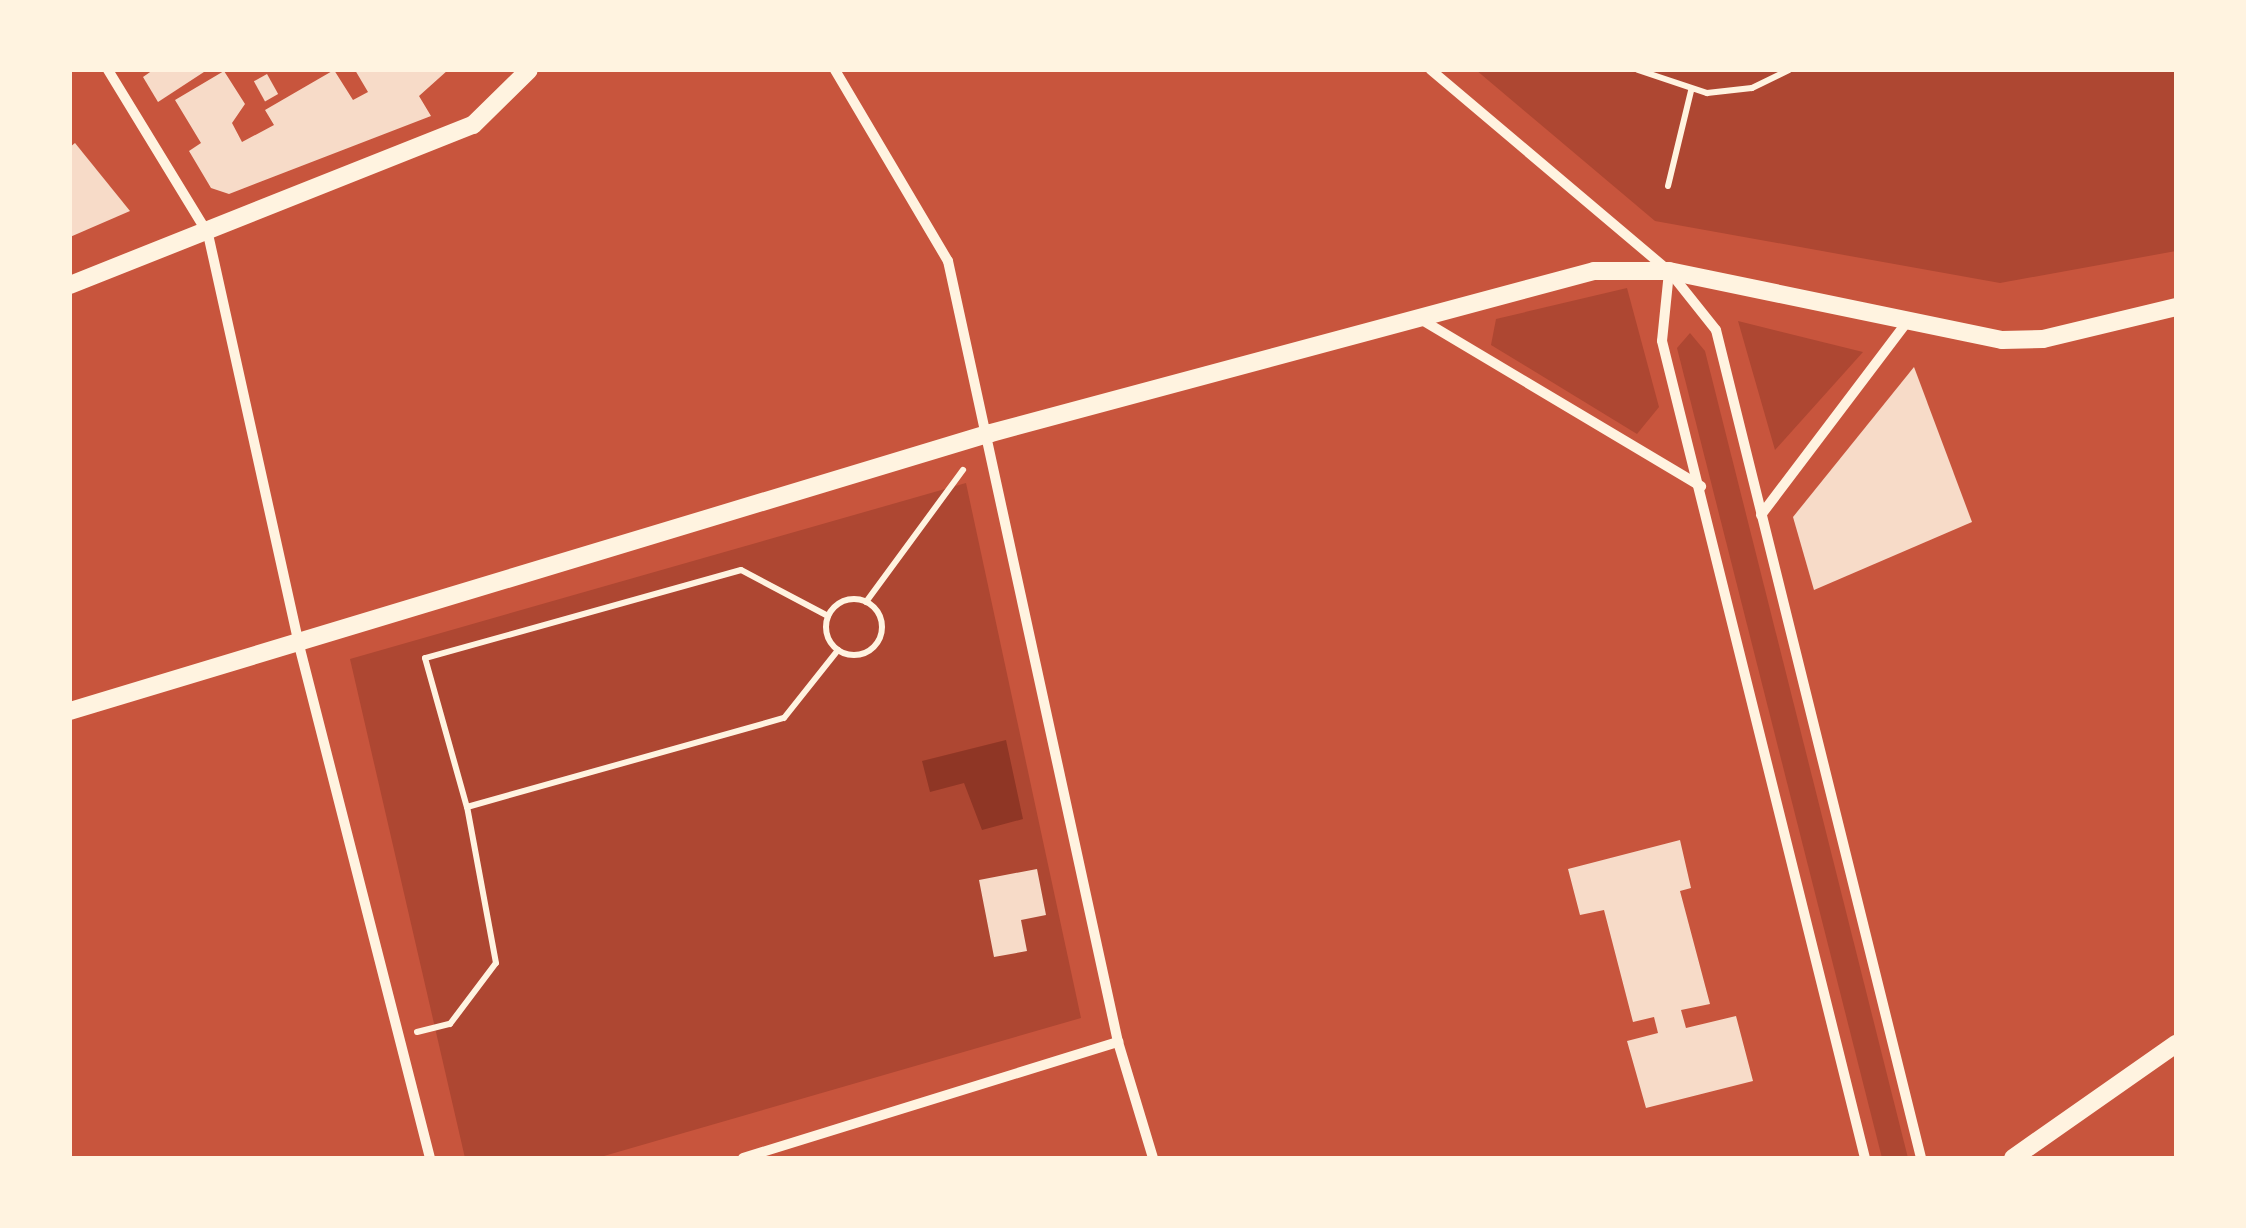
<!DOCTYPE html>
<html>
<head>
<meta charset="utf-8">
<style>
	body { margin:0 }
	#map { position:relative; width:2246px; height:1228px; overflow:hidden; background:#c8553d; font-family:Inter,sans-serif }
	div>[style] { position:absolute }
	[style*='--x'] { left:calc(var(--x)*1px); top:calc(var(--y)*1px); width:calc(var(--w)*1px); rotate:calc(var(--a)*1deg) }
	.green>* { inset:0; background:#ae4732 }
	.water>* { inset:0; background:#8f3625 }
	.building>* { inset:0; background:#f7dbc8; transform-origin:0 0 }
	.path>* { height:6px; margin:-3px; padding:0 3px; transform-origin:3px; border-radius:3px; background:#fff3e0 }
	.path>.ring { margin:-3px; padding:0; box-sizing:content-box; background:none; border:6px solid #fff3e0; border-radius:50% }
	.minor>* { height:10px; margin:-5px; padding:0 5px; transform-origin:5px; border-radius:5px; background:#fff3e0 }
	.tertiary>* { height:18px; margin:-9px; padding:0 9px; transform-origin:9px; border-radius:9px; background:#fff3e0 }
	span { translate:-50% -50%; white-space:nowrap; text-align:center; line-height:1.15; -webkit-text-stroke:10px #fff3e0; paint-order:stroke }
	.frame { position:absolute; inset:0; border:72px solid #fff3e0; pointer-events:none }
</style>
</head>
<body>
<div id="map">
	<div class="green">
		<div style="clip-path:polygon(1476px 70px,2176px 70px,2176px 251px,2000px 283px,1655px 221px)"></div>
		<div style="clip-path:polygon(1627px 288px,1659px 407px,1637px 434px,1491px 345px,1496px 319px)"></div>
		<div style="clip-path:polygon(1738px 321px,1863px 352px,1775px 450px)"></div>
		<div style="clip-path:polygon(1690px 333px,1705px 351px,1908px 1158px,1882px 1158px,1677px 348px)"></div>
		<div style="clip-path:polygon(966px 483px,1081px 1018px,597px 1158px,465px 1158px,350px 659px)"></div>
	</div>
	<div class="water">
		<div style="clip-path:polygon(1006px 740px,1023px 819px,982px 830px,964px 783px,930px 792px,922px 761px)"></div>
	</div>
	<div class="building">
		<div style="clip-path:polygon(153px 70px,207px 70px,158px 102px,143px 77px)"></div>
		<div style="clip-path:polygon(334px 70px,353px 100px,368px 92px,355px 70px,448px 70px,419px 96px,431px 116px,229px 194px,211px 188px,189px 151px,201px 143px,175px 100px,224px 71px,245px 104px,232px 123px,242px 142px,274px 125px,265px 110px)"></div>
		<div style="left:267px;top:74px;width:23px;height:15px;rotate:61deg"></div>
		<div style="clip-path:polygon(75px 143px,130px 211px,70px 237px,70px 147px)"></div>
		<div style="clip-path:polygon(1914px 367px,1972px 522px,1814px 590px,1793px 517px)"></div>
		<div style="clip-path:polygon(1680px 840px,1691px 888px,1680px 891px,1710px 1004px,1681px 1010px,1686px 1028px,1736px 1016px,1753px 1081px,1646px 1108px,1627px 1041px,1658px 1033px,1654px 1017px,1633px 1022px,1604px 910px,1580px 915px,1568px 869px)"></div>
		<div style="clip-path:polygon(1037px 869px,1046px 915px,1021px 920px,1027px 951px,994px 957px,979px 880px)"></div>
	</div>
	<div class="path">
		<div style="--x:1638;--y:70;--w:73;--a:18.4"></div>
		<div style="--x:1707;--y:93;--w:45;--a:-6.3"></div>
		<div style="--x:1752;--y:88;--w:41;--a:-25.9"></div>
		<div style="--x:1668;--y:186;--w:98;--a:-76.4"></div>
		<div class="ring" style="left:826px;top:599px;width:50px;height:50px"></div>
		<div style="--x:866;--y:602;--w:164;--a:-53.7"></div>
		<div style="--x:828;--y:616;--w:98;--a:-152.1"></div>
		<div style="--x:741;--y:570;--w:328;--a:164.4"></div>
		<div style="--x:425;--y:658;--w:155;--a:74.3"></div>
		<div style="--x:467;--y:807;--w:329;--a:-15.7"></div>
		<div style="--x:784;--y:718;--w:87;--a:-51.5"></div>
		<div style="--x:417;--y:1032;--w:34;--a:-14"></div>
		<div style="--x:450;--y:1024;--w:76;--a:-53"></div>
		<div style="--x:496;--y:963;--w:159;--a:-100.5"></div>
	</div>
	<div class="minor">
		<div style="--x:108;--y:70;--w:192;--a:58.6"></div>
		<div style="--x:208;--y:234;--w:421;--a:77.5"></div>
		<div style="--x:299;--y:645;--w:529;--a:75.68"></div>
		<div style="--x:835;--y:70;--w:222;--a:59.4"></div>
		<div style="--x:948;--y:261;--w:799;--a:77.72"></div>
		<div style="--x:1118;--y:1042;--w:121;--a:73.2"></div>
		<div style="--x:1431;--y:70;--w:312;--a:40.2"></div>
		<div style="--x:1669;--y:271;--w:75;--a:51.5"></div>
		<div style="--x:1716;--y:330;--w:853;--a:76.09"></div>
		<div style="--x:1669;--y:272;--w:69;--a:95.8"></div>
		<div style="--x:1662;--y:341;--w:842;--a:76.05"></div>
		<div style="--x:1422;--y:320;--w:325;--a:30.8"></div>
		<div style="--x:1761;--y:515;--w:242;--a:-52.9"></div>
		<div style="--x:743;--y:1158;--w:393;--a:-17.2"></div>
	</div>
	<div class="tertiary">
		<div style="--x:70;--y:285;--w:434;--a:-21.7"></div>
		<div style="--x:473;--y:125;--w:78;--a:-44.5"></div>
		<div style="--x:70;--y:711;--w:962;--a:-16.8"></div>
		<div style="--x:991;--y:433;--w:624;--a:-15.04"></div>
		<div style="--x:1594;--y:271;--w:75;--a:0"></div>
		<div style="--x:1669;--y:271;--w:340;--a:11.7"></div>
		<div style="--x:2002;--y:340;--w:41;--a:-1.4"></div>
		<div style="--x:2043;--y:339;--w:137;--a:-13.5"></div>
		<div style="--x:2013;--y:1158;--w:199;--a:-35"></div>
	</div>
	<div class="frame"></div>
</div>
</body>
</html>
